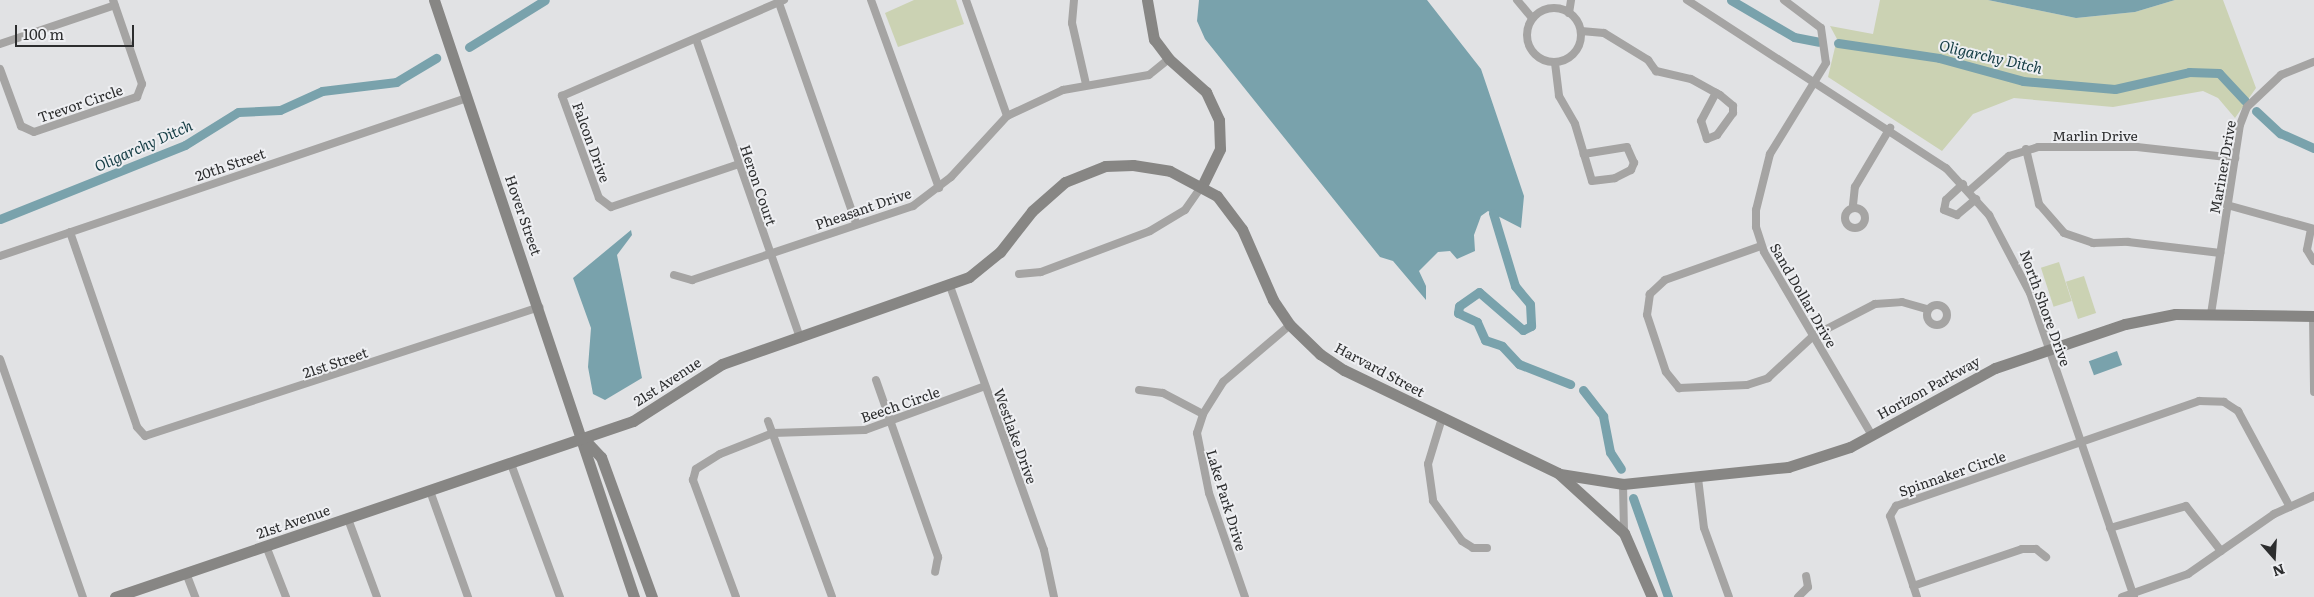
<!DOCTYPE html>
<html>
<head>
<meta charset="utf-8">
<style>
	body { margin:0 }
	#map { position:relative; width:2314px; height:597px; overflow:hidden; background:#e1e2e4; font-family:Literata,serif }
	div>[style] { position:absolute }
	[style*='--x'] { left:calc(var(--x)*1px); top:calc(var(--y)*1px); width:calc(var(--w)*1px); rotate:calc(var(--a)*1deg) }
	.green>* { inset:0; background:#cbd2b3; transform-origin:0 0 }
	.water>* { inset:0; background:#79a2ac; transform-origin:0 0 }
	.canal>* { height:9px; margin:-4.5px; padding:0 4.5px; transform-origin:4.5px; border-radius:4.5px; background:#79a2ac }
	.street>* { height:8px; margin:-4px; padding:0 4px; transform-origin:4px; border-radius:4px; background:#a5a4a3 }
	.street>.ring { margin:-4px; padding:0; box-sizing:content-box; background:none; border:8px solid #a5a4a3; border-radius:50% }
	.secondary>* { height:11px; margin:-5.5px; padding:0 5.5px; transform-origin:5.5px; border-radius:5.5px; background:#878684 }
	span { translate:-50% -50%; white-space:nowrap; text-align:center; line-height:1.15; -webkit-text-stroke:4px #eeeff2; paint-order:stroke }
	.street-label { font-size:14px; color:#2c2d2e }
	.water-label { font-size:15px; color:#143c44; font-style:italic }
	.north { position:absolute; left:2249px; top:532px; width:50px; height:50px; -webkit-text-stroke:4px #eeeff2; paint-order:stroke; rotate:161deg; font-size:14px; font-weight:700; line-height:20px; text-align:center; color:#2c2d2e }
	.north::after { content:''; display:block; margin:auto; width:18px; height:22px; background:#2c2d2e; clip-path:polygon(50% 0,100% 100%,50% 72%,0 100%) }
	.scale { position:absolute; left:15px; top:25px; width:119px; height:22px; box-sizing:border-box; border:2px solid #2c2d2e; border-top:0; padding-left:6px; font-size:15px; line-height:18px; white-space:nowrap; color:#2c2d2e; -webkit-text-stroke:4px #eeeff2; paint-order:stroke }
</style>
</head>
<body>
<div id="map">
	<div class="green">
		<div style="clip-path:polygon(914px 0,956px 0,964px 24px,898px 47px,885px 13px)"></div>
		<div style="clip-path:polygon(1880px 0,1988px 0,2076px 18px,2135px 12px,2175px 0,2223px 0,2256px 88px,2235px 118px,2218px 98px,2203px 91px,2113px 107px,2014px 98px,1973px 114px,1942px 151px,1828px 77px,1837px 39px,1830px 26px,1873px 34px)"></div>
		<div style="left:2059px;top:262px;width:41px;height:19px;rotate:72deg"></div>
		<div style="left:2084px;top:276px;width:39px;height:19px;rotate:72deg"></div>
	</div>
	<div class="water">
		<div style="clip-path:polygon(1199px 0,1427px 0,1481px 69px,1524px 196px,1521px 228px,1488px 211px,1481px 216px,1474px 235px,1475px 251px,1457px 259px,1450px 251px,1438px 252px,1419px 271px,1426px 286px,1426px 300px,1393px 261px,1380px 257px,1205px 39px,1197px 21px)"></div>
		<div style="clip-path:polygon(1988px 0,2175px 0,2135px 12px,2076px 18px)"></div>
		<div style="clip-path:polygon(631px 230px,632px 235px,617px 255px,642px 378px,605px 400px,593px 394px,588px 367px,591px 328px,573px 278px)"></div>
		<div style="left:2117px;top:351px;width:15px;height:30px;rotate:70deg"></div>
	</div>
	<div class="canal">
		<div style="--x:1731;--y:0;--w:73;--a:30.4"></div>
		<div style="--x:1794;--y:37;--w:25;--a:11"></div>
		<div style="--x:1838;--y:43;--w:102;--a:8.4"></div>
		<div style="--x:1939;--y:58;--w:87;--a:15.3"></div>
		<div style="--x:2023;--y:81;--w:92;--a:5"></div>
		<div style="--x:2115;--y:89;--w:76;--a:-12.9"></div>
		<div style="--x:2189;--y:72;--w:30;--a:2"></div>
		<div style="--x:2219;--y:73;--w:38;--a:47"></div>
		<div style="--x:469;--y:47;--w:89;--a:-31.7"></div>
		<div style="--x:2256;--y:111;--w:33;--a:43"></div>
		<div style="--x:2280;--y:133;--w:37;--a:24"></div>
		<div style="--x:1493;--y:213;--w:76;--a:73.2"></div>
		<div style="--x:1515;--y:286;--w:23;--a:50"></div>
		<div style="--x:1530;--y:304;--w:22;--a:87"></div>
		<div style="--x:1531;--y:326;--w:9;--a:153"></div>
		<div style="--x:1523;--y:330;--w:58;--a:-139.2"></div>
		<div style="--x:1479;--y:292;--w:24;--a:145"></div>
		<div style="--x:1459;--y:306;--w:7;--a:98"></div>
		<div style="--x:1458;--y:313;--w:21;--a:25"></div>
		<div style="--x:1477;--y:322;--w:20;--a:66"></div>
		<div style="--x:1485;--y:340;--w:18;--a:19"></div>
		<div style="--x:1502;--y:346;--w:25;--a:47"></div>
		<div style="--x:1519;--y:364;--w:55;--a:21.4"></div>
		<div style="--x:0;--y:219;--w:199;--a:-21.8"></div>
		<div style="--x:185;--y:145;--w:62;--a:-31.9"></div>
		<div style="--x:238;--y:112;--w:42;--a:-2.7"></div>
		<div style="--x:280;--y:110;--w:46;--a:-24.3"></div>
		<div style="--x:322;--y:91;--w:75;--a:-6.9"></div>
		<div style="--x:396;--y:82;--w:47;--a:-31"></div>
		<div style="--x:1583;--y:390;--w:33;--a:52"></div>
		<div style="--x:1603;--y:416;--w:37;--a:79"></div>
		<div style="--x:1610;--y:452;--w:20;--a:57"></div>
		<div style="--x:1633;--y:498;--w:105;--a:70.5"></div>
	</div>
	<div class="street">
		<div style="--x:871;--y:0;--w:200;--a:70.1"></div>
		<div style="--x:966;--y:0;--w:123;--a:70.5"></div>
		<div style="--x:1074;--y:0;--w:23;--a:95"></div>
		<div style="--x:1072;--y:23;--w:63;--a:77.1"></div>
		<div style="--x:1517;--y:0;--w:23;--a:50"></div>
		<div style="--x:1687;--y:0;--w:309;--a:33"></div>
		<div style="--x:1946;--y:168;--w:64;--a:47.5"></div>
		<div style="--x:1989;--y:215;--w:88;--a:62.3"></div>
		<div style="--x:2030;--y:293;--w:321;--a:71.1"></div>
		<div style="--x:1784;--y:0;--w:46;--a:37.1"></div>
		<div style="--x:1821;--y:28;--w:35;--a:82"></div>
		<div style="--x:1826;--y:63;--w:107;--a:121.6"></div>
		<div style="--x:1770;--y:154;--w:58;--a:104"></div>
		<div style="--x:1756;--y:210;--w:17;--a:90"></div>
		<div style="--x:1756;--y:227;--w:26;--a:72"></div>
		<div style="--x:1764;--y:252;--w:212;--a:59.5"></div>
		<div style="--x:779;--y:3;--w:233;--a:70.7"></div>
		<div class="ring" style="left:1527px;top:8px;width:46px;height:46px"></div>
		<div style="--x:1569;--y:13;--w:13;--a:-81"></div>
		<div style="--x:1581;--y:31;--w:23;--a:5"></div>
		<div style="--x:1604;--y:33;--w:52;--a:31.5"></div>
		<div style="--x:1648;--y:60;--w:14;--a:54"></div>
		<div style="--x:1656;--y:71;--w:36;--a:13"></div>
		<div style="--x:1691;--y:79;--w:33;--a:29"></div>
		<div style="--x:1720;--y:95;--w:17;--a:40"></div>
		<div style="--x:1733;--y:106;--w:7;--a:90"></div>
		<div style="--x:1733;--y:113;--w:27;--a:126"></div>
		<div style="--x:1717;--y:135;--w:11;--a:158"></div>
		<div style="--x:1707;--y:139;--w:19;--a:-108"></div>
		<div style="--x:1701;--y:121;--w:32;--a:-62"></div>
		<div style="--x:696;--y:39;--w:317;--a:70.8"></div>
		<div style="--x:0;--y:44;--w:121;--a:-18.7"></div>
		<div style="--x:1555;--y:63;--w:33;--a:83"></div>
		<div style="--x:1559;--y:96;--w:32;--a:60"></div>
		<div style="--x:1575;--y:124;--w:59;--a:73.4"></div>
		<div style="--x:1592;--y:181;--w:23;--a:-7"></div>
		<div style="--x:1615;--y:178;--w:18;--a:-27"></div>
		<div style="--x:1631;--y:170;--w:8;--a:-67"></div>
		<div style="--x:1634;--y:163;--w:17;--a:-114"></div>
		<div style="--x:1627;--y:147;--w:44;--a:170.8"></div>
		<div style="--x:0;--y:69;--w:61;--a:69.8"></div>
		<div style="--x:21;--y:126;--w:14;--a:25"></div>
		<div style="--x:34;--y:132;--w:109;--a:-18.8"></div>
		<div style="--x:137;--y:97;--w:14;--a:-69"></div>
		<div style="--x:142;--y:84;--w:89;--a:-109"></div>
		<div style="--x:2026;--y:149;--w:57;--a:76.7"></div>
		<div style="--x:2039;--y:204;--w:38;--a:49"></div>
		<div style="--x:2064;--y:233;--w:31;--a:19"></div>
		<div style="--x:2093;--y:243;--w:35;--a:-2"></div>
		<div style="--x:2128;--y:242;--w:93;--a:6.8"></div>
		<div style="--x:739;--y:164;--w:135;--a:161.4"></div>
		<div style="--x:611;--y:207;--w:15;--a:-143"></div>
		<div style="--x:599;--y:198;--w:109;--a:-109.9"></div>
		<div style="--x:562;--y:96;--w:242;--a:-23.4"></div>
		<div style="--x:1963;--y:184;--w:23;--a:137"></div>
		<div style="--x:1946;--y:200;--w:10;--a:101"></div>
		<div style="--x:1944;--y:210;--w:14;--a:21"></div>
		<div style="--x:1957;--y:215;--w:25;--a:-40"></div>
		<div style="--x:1969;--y:191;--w:53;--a:-41.2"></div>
		<div style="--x:2009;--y:156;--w:30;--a:-17"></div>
		<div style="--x:2038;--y:147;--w:99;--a:0"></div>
		<div style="--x:2137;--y:147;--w:99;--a:6.4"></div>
		<div style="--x:1853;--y:205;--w:18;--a:-84"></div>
		<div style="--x:1855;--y:187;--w:69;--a:-59.3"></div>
		<div style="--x:2227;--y:205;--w:90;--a:15.4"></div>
		<div class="ring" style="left:1845px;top:208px;width:12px;height:12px"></div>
		<div style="--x:2311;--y:229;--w:21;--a:101"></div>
		<div style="--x:2307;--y:250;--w:13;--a:58"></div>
		<div style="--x:70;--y:232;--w:206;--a:71"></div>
		<div style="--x:137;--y:427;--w:12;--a:48"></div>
		<div style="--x:145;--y:436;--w:415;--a:-18.1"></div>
		<div style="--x:1761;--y:246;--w:102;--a:160.5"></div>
		<div style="--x:1665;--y:280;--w:21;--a:137"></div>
		<div style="--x:1650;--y:294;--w:21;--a:98"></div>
		<div style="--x:1647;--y:315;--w:60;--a:71.6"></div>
		<div style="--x:1666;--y:372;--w:21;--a:51"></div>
		<div style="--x:1679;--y:388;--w:68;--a:-2.5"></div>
		<div style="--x:1747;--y:385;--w:22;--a:-18"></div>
		<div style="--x:1768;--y:378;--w:62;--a:-43"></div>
		<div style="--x:1813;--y:336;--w:70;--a:-27.3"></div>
		<div style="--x:1875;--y:304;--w:27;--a:-4"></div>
		<div style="--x:1902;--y:302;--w:25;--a:16"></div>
		<div style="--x:0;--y:256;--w:494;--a:-18.7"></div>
		<div style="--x:1019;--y:274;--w:22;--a:-5"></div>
		<div style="--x:1041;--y:272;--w:116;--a:-20.6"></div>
		<div style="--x:1150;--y:231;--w:41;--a:-31"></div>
		<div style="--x:1185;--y:210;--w:29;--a:-55"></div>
		<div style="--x:674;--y:275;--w:19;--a:16"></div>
		<div style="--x:692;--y:280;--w:233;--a:-18.5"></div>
		<div style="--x:913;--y:206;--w:48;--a:-37.3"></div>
		<div style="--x:951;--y:177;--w:83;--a:-47.4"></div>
		<div style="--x:1007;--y:116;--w:62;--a:-24.9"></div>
		<div style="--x:1063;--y:90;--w:87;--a:-9.9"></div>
		<div style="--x:1149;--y:75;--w:26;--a:-39"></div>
		<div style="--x:950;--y:286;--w:280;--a:70.4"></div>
		<div style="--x:1044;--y:550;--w:48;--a:78"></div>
		<div class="ring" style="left:1927px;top:305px;width:12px;height:12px"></div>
		<div style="--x:2211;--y:314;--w:191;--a:-81.3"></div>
		<div style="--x:2240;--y:125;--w:19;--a:-69"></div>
		<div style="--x:2247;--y:107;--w:47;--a:-43.3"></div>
		<div style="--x:2281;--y:75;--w:35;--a:-22"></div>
		<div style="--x:2313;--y:316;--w:76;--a:89.2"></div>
		<div style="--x:0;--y:359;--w:252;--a:70.8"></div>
		<div style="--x:876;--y:380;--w:188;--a:70.7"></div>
		<div style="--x:938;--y:557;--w:15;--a:101"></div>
		<div style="--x:1139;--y:390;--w:24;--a:7"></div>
		<div style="--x:1163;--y:393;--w:45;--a:27.7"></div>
		<div style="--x:1442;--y:418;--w:48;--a:106.9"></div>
		<div style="--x:1428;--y:464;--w:37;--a:82"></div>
		<div style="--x:1433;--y:501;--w:49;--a:54.1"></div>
		<div style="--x:1462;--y:541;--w:13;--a:32"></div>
		<div style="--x:1473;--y:548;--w:14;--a:0"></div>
		<div style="--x:768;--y:421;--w:187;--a:70"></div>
		<div style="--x:511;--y:464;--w:142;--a:69.8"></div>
		<div style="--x:1698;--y:478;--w:50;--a:83.2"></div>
		<div style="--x:1704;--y:528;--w:73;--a:70.1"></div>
		<div style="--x:1623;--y:484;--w:49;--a:88.8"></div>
		<div style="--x:430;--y:491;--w:113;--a:70.3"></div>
		<div style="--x:348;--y:519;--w:83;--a:69.6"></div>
		<div style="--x:2110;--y:528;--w:79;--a:-16.1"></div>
		<div style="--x:2186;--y:506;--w:57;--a:52.1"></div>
		<div style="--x:266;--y:546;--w:55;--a:68.6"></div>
		<div style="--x:186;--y:573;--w:26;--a:69"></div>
		<div style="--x:1913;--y:586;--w:115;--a:-18.7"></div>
		<div style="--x:2022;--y:549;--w:14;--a:0"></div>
		<div style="--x:2036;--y:549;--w:13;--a:39"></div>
		<div style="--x:736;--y:597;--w:125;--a:-110.2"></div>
		<div style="--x:693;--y:480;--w:11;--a:-75"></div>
		<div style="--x:696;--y:469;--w:28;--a:-32"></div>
		<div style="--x:720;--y:454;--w:57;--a:-21.6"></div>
		<div style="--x:773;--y:433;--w:92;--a:-1.9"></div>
		<div style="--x:865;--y:430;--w:128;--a:-20.1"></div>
		<div style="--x:1245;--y:597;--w:110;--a:-109.1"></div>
		<div style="--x:1209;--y:493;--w:61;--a:-101.3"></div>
		<div style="--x:1197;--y:433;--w:20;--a:-72"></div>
		<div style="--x:1203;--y:414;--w:38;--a:-58"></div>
		<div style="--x:1223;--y:382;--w:88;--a:-40.4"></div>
		<div style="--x:1798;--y:597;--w:14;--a:-45"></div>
		<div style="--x:1808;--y:587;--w:11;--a:-100"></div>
		<div style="--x:1917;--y:597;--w:85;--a:-108.4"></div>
		<div style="--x:1890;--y:516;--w:12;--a:-59"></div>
		<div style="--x:1896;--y:506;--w:321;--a:-19.1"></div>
		<div style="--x:2199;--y:401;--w:25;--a:2"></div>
		<div style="--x:2224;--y:402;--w:17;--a:33"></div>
		<div style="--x:2238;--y:411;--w:109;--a:61.6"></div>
		<div style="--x:2122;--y:597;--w:70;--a:-19.2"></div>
		<div style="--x:2188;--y:574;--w:105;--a:-34.9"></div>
		<div style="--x:2274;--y:514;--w:44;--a:-24.2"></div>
	</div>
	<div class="secondary">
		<div style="--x:434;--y:0;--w:630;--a:71.48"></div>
		<div style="--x:1147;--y:0;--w:40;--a:80"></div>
		<div style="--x:1154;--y:39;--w:25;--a:53"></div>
		<div style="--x:1169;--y:59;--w:50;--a:41.7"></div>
		<div style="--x:1206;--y:92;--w:31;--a:65"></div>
		<div style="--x:1219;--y:120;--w:29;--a:88"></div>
		<div style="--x:1220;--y:149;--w:41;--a:115.9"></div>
		<div style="--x:584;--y:439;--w:25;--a:47"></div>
		<div style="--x:601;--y:457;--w:149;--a:70"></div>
		<div style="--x:1560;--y:474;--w:64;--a:9"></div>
		<div style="--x:1623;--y:484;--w:166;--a:-5.9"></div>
		<div style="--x:1788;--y:467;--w:65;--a:-17.9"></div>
		<div style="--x:1850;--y:447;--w:165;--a:-28.6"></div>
		<div style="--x:1995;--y:368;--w:137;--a:-18.7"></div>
		<div style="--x:2125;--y:324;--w:51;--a:-11.3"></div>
		<div style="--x:2175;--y:314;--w:139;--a:0.8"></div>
		<div style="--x:115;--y:597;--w:547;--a:-18.77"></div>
		<div style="--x:633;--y:421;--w:106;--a:-32.6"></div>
		<div style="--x:722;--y:364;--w:262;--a:-19.4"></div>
		<div style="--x:969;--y:277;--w:40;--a:-39"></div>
		<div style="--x:1000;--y:252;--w:52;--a:-52"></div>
		<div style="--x:1032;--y:211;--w:44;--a:-41.3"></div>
		<div style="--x:1065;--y:182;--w:43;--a:-21.8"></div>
		<div style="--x:1105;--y:166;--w:28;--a:-2"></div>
		<div style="--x:1133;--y:165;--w:37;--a:9"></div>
		<div style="--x:1170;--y:171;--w:53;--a:28"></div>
		<div style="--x:1217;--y:196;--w:41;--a:52.9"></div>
		<div style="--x:1242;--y:229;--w:77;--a:66.4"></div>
		<div style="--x:1273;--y:300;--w:30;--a:56"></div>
		<div style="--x:1290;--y:325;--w:42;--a:44"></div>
		<div style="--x:1320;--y:354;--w:29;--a:34"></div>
		<div style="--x:1344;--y:370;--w:237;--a:25.7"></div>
		<div style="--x:1558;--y:473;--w:89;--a:42.3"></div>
		<div style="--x:1624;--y:533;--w:70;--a:66.4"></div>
	</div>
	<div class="street-label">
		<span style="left:80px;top:103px;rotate:-19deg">Trevor Circle</span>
		<span style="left:2095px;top:135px">Marlin Drive</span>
		<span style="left:592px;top:142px;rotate:70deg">Falcon Drive</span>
		<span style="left:230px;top:164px;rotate:-19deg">20th Street</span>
		<span style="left:2222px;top:167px;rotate:-80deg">Mariner Drive</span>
		<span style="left:759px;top:185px;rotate:71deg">Heron Court</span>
		<span style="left:863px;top:208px;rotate:-19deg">Pheasant Drive</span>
		<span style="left:524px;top:215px;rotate:71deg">Hover Street</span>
		<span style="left:1804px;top:295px;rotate:60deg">Sand Dollar Drive</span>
		<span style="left:2046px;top:308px;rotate:70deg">North Shore Drive</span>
		<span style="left:335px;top:362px;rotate:-19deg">21st Street</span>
		<span style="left:1380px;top:369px;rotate:28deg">Harvard Street</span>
		<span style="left:667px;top:381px;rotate:-33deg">21st Avenue</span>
		<span style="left:1928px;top:387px;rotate:-29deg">Horizon Parkway</span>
		<span style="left:900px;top:404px;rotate:-19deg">Beech Circle</span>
		<span style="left:1016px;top:436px;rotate:70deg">Westlake Drive</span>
		<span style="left:1952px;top:473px;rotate:-19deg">Spinnaker Circle</span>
		<span style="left:1227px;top:500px;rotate:73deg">Lake Park Drive</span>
		<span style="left:293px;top:521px;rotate:-19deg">21st Avenue</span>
	</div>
	<div class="water-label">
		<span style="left:1991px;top:56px;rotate:13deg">Oligarchy Ditch</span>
		<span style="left:143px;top:145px;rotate:-24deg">Oligarchy Ditch</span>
	</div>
	<div class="north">N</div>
	<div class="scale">100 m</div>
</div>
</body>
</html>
